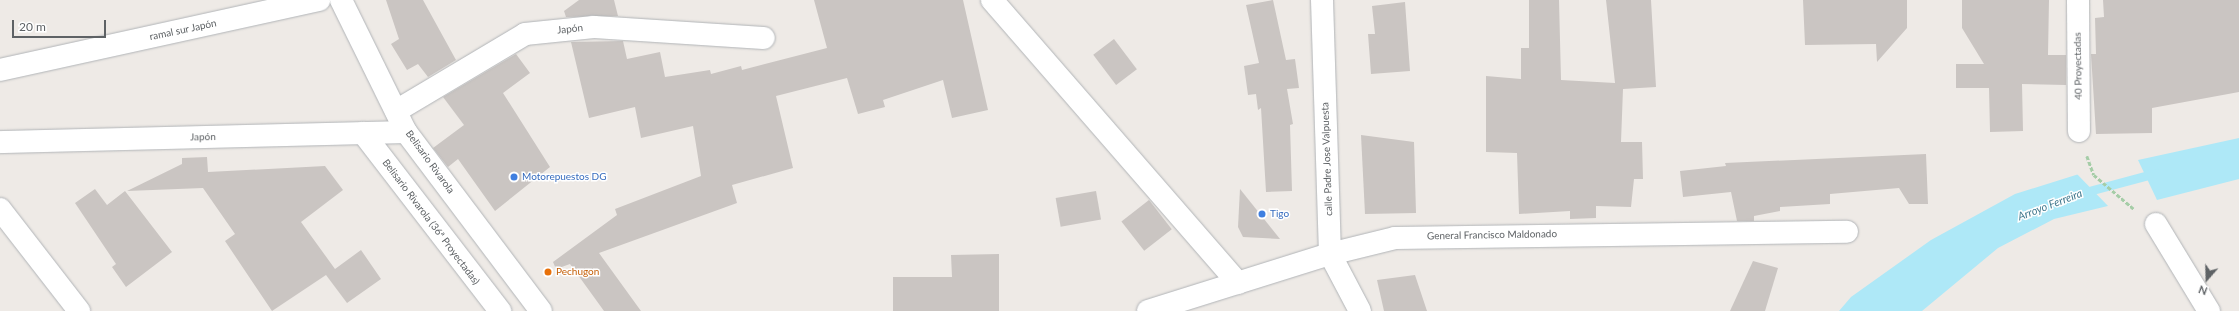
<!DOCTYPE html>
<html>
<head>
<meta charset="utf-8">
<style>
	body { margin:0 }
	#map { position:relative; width:2239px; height:311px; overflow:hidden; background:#eeeae6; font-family:Lato,sans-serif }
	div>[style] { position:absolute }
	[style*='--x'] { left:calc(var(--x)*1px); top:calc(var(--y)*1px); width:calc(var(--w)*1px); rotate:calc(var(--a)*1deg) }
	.water>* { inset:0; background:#aee8f7 }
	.pier>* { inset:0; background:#eeeae6 }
	.stream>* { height:9px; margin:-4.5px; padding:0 4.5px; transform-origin:4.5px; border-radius:4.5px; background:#aee8f7 }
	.building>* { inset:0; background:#cac5c2; transform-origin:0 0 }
	.path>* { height:2.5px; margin-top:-1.25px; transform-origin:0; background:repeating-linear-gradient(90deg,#a5cda7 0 4px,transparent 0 6px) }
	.roads { filter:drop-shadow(0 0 1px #b1b4b7) drop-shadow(0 0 1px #b1b4b7) }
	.street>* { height:22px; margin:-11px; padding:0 11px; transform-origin:11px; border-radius:11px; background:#fff }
	.secondary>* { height:22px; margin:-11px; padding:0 11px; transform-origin:11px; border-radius:11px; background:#fff }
	.dots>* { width:11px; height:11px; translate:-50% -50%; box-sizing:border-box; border:2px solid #fff; border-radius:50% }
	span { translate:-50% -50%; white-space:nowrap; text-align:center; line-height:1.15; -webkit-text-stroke:3px #fff; paint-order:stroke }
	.street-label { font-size:10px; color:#5e6265 }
	.shop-label { font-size:10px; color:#366cbe }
	.left { translate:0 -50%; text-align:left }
	.food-label { font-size:10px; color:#c56008 }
	.water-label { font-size:11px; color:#42798e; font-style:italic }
	.north { position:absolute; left:2187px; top:259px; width:40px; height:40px; -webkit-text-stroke:3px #fff; paint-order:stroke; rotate:200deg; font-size:11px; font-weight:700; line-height:16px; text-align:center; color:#5e6265 }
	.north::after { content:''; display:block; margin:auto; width:14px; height:18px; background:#5e6265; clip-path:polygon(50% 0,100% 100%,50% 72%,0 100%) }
	.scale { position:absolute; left:12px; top:20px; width:94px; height:18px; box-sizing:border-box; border:2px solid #5e6265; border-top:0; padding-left:5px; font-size:12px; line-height:14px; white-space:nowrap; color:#5e6265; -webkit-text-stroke:3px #fff; paint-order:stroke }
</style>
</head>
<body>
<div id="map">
	<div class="water">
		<div style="clip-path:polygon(2239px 138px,2239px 179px,2157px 200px,2138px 160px)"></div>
		<div style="clip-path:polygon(2079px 174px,2112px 205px,2054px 219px,1998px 248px,1922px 311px,1839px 311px,1851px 297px,1931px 240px,2015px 194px)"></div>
	</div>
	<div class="pier">
		<div style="clip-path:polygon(2080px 172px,2114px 203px,2114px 206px,2110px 208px,2076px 173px)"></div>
	</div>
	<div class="stream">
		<div style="--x:2085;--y:192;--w:73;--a:-15"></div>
	</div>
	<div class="building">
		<div style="clip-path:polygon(386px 0,423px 0,456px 60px,428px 77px,418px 64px,407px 70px,391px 44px,399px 39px)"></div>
		<div style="clip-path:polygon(579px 0,614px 0,618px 16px,566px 17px,564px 11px)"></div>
		<div style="clip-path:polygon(814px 0,963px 0,988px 110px,952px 118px,943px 80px,883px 100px,885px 107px,858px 114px,847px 78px,776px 96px,793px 168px,732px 185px,737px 203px,599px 253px,641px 311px,604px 311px,570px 264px,556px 269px,553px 262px,617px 215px,615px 209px,701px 176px,693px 126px,641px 138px,635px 107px,589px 118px,571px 42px,623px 41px,627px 59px,660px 52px,665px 77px,710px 70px,711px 74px,741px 66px,742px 70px,827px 48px)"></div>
		<div style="clip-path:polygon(1273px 0,1286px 60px,1295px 59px,1299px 88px,1287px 89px,1293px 124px,1290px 125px,1292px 191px,1266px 192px,1261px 108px,1258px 110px,1256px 94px,1248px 95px,1244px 66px,1259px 63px,1246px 5px)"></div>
		<div style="clip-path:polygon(1529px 0,1559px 0,1561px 80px,1615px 83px,1606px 0,1651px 0,1656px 87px,1623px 89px,1621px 142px,1642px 142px,1643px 179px,1634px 179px,1631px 207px,1596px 206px,1596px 218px,1570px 219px,1570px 211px,1519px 214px,1517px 153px,1486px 152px,1486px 76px,1521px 79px,1521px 48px,1529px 48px)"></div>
		<div style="clip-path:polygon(1803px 0,1907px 0,1907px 28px,1877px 62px,1876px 44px,1805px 45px)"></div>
		<div style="clip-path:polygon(1962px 0,2049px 0,2048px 55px,2066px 55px,2066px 85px,2022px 84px,2023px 131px,1990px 132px,1989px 88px,1956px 88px,1956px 64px,1984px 64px,1962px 28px)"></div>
		<div style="clip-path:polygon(2103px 0,2239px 0,2239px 92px,2152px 108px,2152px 133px,2096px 134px,2091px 54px,2096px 54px,2095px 18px,2104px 17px)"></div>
		<div style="clip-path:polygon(1405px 2px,1410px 71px,1371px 74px,1368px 34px,1375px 34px,1372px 6px)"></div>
		<div style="left:1114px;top:39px;width:38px;height:26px;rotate:53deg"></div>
		<div style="clip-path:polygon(516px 54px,530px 73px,503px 93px,550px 167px,495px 211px,458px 159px,448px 167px,433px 148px,464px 125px,443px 97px)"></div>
		<div style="clip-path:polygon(1361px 135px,1414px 142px,1416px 213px,1365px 214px)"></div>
		<div style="clip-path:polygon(1926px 154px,1928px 204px,1909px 204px,1899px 188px,1830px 194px,1830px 204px,1780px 207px,1780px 211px,1754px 216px,1754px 221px,1737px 221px,1731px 192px,1683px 197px,1680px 171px,1726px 166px,1725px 163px)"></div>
		<div style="clip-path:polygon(207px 157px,208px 172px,325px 166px,343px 190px,301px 222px,335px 269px,361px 250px,381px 279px,347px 303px,326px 275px,272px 311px,225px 241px,235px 234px,203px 188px,127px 191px,182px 164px,182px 158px)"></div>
		<div style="clip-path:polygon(95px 189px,107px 205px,125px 191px,172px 252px,126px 287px,112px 267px,116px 264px,75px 203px)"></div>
		<div style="clip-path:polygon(1240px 189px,1280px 239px,1243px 237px,1238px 227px)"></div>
		<div style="left:1096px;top:191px;width:29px;height:41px;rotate:80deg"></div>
		<div style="left:1149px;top:200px;width:37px;height:35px;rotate:52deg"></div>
		<div style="clip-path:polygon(999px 254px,999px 311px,893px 311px,893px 277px,952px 277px,951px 255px)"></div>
		<div style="clip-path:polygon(1753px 261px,1778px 268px,1765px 311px,1730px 311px)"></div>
		<div style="clip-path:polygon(1415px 275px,1427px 311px,1384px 311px,1377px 280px)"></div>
	</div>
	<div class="path">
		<div style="--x:2087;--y:156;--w:20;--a:70"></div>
		<div style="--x:2094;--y:175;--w:52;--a:40.4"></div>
	</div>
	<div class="roads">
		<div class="street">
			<div style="--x:992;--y:0;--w:375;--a:49"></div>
			<div style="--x:2078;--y:0;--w:131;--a:89.6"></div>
			<div style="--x:396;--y:111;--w:150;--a:-30.8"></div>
			<div style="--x:525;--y:34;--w:69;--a:-5.8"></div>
			<div style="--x:594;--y:27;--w:170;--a:3.7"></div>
			<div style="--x:363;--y:133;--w:225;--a:52.4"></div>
			<div style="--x:0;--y:209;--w:129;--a:52.2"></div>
			<div style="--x:2156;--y:224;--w:102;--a:58.7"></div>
			<div style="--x:1330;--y:254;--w:67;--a:-13.8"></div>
			<div style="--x:1395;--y:238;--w:452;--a:-0.8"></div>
		</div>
		<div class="secondary">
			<div style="--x:341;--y:0;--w:147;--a:63.8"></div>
			<div style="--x:406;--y:132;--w:224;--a:53"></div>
			<div style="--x:1322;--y:0;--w:254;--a:88.2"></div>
			<div style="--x:1330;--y:254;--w:64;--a:62.2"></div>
			<div style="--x:0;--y:70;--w:327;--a:-12.4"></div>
			<div style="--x:0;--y:142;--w:406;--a:-1.4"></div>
			<div style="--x:1148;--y:311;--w:191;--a:-17.4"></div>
		</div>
	</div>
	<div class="dots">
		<div style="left:514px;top:177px;background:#3f7fe0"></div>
		<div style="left:1262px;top:214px;background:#3f7fe0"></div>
		<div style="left:548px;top:272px;background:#e8710a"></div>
	</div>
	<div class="street-label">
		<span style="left:570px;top:29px;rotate:-6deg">Japón</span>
		<span style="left:183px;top:30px;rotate:-12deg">ramal sur Japón</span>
		<span style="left:2078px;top:66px;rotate:-91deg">40 Proyectadas</span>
		<span style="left:203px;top:137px;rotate:-1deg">Japón</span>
		<span style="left:1327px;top:159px;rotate:-92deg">calle Padre Jose Valpuesta</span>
		<span style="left:430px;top:162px;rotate:54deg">Belisario Rivarola</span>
		<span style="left:431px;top:222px;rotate:53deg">Belisario Rivarola (36ª Proyectadas)</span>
		<span style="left:1492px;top:235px;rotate:-1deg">General Francisco Maldonado</span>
	</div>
	<div class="shop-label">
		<span class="left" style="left:522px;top:177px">Motorepuestos DG</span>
		<span class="left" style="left:1270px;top:214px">Tigo</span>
	</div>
	<div class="food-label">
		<span class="left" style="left:556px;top:272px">Pechugon</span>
	</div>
	<div class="water-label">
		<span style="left:2050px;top:205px;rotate:-21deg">Arroyo Ferreira</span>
	</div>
	<div class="north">N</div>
	<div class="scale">20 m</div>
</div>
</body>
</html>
